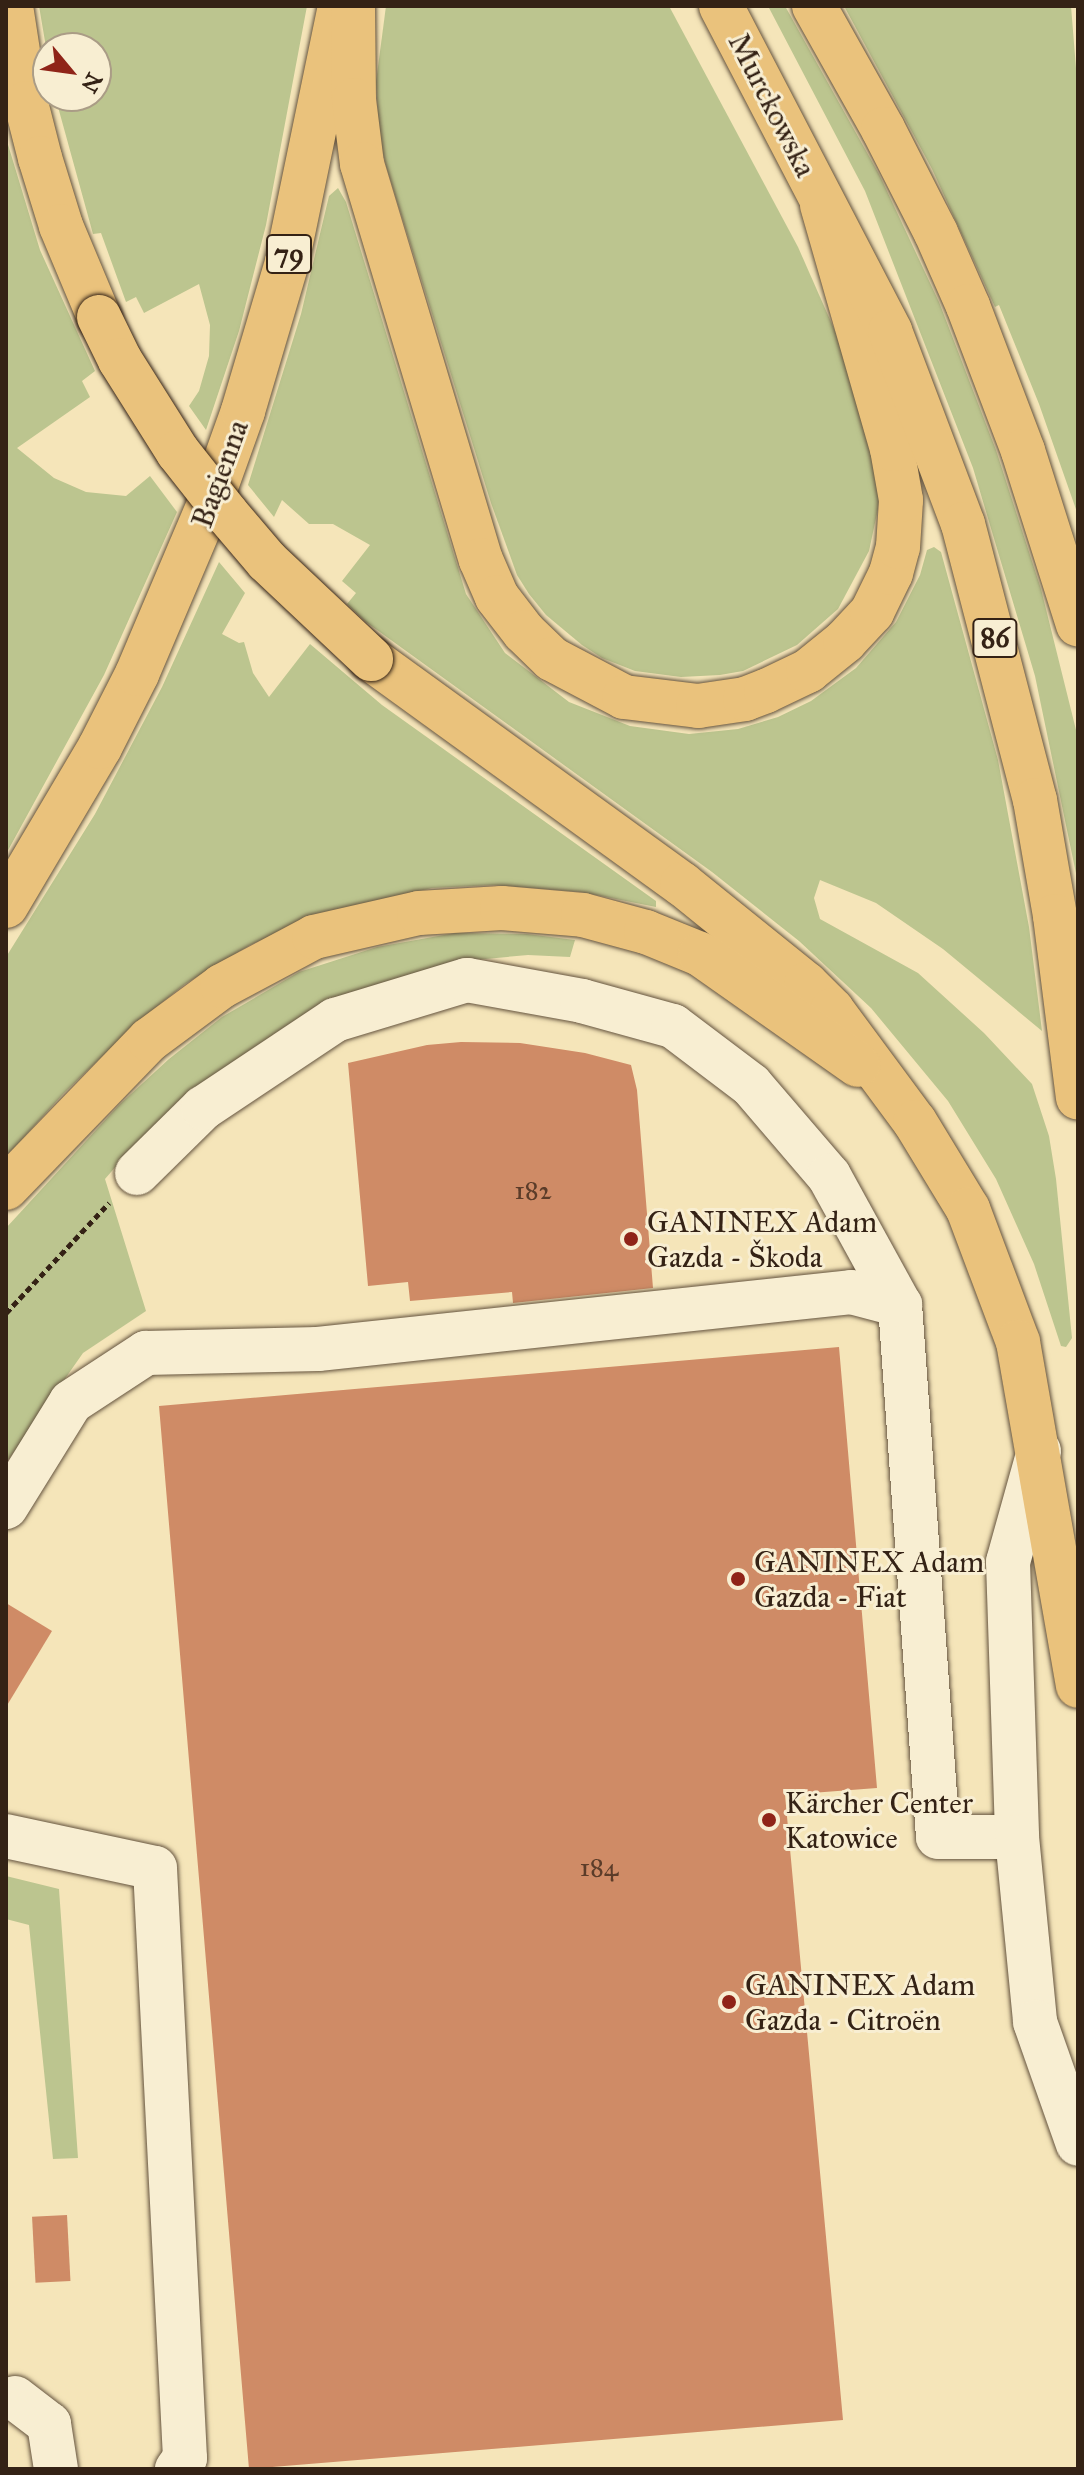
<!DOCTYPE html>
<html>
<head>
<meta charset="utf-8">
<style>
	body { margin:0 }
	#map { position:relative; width:1084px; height:2475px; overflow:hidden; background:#f5e5b9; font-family:"IM FELL Great Primer",serif }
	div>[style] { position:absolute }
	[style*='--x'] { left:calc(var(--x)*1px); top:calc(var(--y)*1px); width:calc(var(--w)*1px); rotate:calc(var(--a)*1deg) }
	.green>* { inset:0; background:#bcc58f }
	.building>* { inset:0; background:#cf8b66; transform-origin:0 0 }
	.path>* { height:5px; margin-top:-2.5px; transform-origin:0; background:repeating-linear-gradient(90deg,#342215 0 6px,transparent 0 10px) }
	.roads { filter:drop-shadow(0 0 2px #64533e) drop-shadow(0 0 2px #64533e) }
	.minor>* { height:44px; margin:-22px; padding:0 22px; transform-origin:22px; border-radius:22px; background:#f8eed2 }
	.major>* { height:44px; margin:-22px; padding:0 22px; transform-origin:22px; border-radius:22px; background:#eac27c }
	.highway>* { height:44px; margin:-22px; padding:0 22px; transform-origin:22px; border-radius:22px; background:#eac27c }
	.bridges { filter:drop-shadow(0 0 2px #342215) drop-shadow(0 0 2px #342215) }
	.highway-bridge>* { height:44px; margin:-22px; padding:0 22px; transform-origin:22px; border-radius:22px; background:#eac27c }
	.dots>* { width:22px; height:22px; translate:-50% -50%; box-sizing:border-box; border:4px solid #f8eed2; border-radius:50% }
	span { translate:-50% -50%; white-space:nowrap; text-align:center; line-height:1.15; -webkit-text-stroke:6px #f8eed2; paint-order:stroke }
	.number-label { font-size:26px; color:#5b3c29 }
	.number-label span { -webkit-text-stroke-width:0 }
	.shield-label span { padding:2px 6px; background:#f8eed2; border:2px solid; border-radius:6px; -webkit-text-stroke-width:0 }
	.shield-label { font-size:28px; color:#342215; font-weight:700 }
	.street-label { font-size:30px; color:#342215 }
	.poi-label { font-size:30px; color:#342215 }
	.left { translate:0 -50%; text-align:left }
	.frame { position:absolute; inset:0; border:8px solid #342215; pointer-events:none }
	.north { position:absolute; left:32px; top:32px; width:80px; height:80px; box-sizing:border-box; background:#f8eed2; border:2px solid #aa9c86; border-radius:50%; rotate:119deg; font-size:22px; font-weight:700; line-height:32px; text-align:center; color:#342215 }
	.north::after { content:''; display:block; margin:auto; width:28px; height:36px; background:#8f2418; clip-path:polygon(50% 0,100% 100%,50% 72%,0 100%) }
</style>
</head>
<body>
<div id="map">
	<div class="green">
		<div style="clip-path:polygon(39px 6px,307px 6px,266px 225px,239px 331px,206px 430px,189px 406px,199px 391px,209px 356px,210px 325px,199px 284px,144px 313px,136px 297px,126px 302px,101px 233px,93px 234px,55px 96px,96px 96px,96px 48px,48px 48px,48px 59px)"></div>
		<div style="clip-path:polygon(386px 6px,669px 6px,798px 247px,865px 399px,873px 429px,879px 504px,869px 551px,838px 609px,797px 645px,743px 671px,720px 675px,681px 677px,635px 671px,602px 658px,582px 645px,546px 615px,529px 594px,517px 575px,491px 503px,386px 166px,379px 136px,376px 82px)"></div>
		<div style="clip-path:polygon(768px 6px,785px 6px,879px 174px,939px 302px,996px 450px,1041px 589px,1078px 738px,1078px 883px,1035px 676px,973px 468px,865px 191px)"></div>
		<div style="clip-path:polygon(844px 6px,1071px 6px,1078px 93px,1078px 515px,1039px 404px,999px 305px,995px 307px,932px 169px)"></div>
		<div style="clip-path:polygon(6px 138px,40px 250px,95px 371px,82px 381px,90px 397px,17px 448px,54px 478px,86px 492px,126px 496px,150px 476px,177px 512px,104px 675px,6px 854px)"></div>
		<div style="clip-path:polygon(338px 188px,346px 202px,466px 594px,505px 653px,569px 702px,630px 726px,689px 734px,738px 729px,778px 717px,811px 701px,856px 668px,896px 622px,920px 575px,927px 550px,934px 547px,941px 552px,998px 760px,1029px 927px,1042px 1031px,943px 949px,876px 903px,820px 880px,814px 898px,820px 919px,918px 973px,984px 1033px,1032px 1084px,1049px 1136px,1056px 1179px,1072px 1338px,1066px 1347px,1061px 1346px,1034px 1264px,996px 1179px,948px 1101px,871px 1008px,799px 941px,712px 872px,366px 622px,347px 604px,356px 593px,342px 581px,370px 545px,333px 524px,309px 524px,282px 500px,274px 517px,248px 485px,301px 314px,329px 196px)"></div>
		<div style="clip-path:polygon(219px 562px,245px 593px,222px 634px,239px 643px,244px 642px,253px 673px,269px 697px,310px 644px,382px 705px,656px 901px,656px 907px,581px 892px,494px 885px,432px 888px,327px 913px,250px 945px,185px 984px,140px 1020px,64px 1093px,6px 1157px,6px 957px,95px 814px,162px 687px)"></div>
		<div style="clip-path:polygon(455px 933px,527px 934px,575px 940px,570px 957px,528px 955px,453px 962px,124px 1157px,105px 1179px,146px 1311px,83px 1353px,6px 1463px,6px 1228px,119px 1105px,169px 1059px,222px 1017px,299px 972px,377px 947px)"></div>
		<div style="clip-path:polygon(6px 1876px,59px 1889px,78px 2158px,53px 2159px,29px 1925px,6px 1919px)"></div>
	</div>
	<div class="building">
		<div style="clip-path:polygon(461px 1042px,520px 1043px,585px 1053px,631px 1065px,637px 1090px,653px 1288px,513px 1303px,512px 1292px,410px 1301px,408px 1282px,368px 1286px,348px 1063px,427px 1045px)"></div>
		<div style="clip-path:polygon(839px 1347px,877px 1788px,785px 1795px,843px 2420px,249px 2469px,159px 1406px)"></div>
		<div style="clip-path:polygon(6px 1603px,52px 1631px,6px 1707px)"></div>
		<div style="left:67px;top:2215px;width:66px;height:35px;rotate:87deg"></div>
	</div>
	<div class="path">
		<div style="--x:6;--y:1313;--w:151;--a:-46.9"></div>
	</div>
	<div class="roads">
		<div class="minor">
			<div style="--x:137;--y:1173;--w:93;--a:-44.6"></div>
			<div style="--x:203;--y:1108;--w:159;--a:-33.7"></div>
			<div style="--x:335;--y:1020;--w:138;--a:-16.9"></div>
			<div style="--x:467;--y:980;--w:117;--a:10.3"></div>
			<div style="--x:582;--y:1001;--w:94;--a:15.4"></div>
			<div style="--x:673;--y:1026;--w:98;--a:37.1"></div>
			<div style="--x:751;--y:1085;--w:120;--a:49.4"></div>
			<div style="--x:829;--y:1176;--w:147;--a:61.2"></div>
			<div style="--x:900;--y:1305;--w:533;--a:85.91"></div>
			<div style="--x:938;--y:1837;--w:79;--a:0"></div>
			<div style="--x:1039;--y:1451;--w:115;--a:105.6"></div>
			<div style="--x:1008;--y:1562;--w:275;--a:88.1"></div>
			<div style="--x:1017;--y:1837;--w:186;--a:84.4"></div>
			<div style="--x:1035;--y:2022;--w:129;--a:70.6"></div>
			<div style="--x:6;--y:1507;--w:123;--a:-58.2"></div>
			<div style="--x:71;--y:1402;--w:90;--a:-33.2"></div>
			<div style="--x:146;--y:1353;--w:172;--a:-1.3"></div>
			<div style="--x:318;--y:1349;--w:536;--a:-6.1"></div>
			<div style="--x:851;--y:1292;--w:51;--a:14.9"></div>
			<div style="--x:6;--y:1836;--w:152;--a:12.1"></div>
			<div style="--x:155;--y:1868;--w:591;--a:87.09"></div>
			<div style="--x:185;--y:2458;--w:14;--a:126"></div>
			<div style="--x:15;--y:2398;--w:43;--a:37.4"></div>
			<div style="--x:49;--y:2424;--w:46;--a:81.2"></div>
		</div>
		<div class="major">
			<div style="--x:6;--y:906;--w:185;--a:-59.4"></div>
			<div style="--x:100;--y:747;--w:82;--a:-63.1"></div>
			<div style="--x:137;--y:674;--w:194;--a:-67"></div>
			<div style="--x:213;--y:495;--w:89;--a:-70.3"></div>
			<div style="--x:243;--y:411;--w:155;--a:-73.5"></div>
			<div style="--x:287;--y:262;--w:261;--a:-78.3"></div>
		</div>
		<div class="highway">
			<div style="--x:11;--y:6;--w:98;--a:81.2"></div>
			<div style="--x:26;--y:103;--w:57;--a:75.7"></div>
			<div style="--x:40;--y:158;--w:71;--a:72.8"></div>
			<div style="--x:61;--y:226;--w:99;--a:67.3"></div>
			<div style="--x:353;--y:6;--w:94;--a:89.4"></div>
			<div style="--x:354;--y:100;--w:64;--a:82.9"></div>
			<div style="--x:362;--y:164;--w:413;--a:73.3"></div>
			<div style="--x:481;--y:560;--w:40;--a:66.6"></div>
			<div style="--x:497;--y:597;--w:44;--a:52.4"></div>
			<div style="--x:524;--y:632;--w:39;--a:44"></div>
			<div style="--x:552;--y:659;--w:81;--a:27.8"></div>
			<div style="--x:624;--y:697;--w:75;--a:6.9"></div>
			<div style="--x:698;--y:706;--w:48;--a:-8.5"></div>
			<div style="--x:745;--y:699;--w:22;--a:-21"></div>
			<div style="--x:766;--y:691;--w:47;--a:-25.5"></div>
			<div style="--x:808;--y:671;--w:48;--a:-39"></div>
			<div style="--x:845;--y:641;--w:40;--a:-47"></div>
			<div style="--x:872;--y:612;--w:43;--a:-64"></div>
			<div style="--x:891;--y:573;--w:27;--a:-75"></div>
			<div style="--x:898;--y:547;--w:47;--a:-86.3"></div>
			<div style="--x:901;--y:500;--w:52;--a:-100"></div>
			<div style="--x:892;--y:449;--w:254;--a:-106"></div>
			<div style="--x:721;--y:6;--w:366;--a:62.5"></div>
			<div style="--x:890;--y:331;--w:206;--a:69.3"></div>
			<div style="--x:963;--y:524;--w:285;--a:75.4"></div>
			<div style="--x:1035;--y:800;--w:118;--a:80.2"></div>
			<div style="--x:1055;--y:916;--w:183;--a:82.8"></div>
			<div style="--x:814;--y:6;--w:141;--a:60.7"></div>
			<div style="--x:883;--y:129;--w:117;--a:63"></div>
			<div style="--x:936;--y:233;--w:80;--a:66.3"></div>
			<div style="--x:968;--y:306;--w:155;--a:69.2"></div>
			<div style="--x:1023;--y:451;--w:182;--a:72.4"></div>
			<div style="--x:371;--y:659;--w:384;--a:35.9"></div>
			<div style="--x:682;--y:884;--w:159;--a:38.9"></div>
			<div style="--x:806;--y:984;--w:37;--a:45"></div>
			<div style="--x:832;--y:1010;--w:139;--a:53.5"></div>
			<div style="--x:915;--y:1122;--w:102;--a:58.7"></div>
			<div style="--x:968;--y:1209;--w:142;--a:69.4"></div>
			<div style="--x:1018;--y:1342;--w:349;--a:80.1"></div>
			<div style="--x:6;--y:1188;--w:206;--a:-46"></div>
			<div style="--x:149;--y:1040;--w:91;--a:-36.5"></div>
			<div style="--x:222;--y:986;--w:104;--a:-28"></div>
			<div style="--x:314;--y:937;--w:108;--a:-12.9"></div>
			<div style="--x:419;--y:913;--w:83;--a:-3.4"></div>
			<div style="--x:502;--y:908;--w:81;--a:4.9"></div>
			<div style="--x:583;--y:915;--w:65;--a:15.1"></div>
			<div style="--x:646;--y:932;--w:58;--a:22.2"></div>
			<div style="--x:700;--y:954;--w:193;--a:35.1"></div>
		</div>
	</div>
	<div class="bridges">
		<div class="highway-bridge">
			<div style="--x:99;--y:317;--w:48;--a:64"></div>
			<div style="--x:120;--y:360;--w:109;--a:57.8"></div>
			<div style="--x:178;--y:452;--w:79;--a:51.7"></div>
			<div style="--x:227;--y:514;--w:62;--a:49.6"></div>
			<div style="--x:267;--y:561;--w:143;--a:43.3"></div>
		</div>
	</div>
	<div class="dots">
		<div style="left:631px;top:1239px;background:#8f2418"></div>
		<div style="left:738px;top:1579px;background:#8f2418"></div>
		<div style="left:769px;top:1820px;background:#8f2418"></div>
		<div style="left:729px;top:2002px;background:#8f2418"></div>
	</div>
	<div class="number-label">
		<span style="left:533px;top:1191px">182</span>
		<span style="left:599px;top:1868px">184</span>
	</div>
	<div class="shield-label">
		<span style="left:289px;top:254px">79</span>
		<span style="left:995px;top:638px">86</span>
	</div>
	<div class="street-label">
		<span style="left:772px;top:105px;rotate:63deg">Murckowska</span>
		<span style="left:220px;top:474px;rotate:-70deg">Bagienna</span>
	</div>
	<div class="poi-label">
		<span class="left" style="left:647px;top:1239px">GANINEX Adam<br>Gazda - Škoda</span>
		<span class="left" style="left:754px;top:1579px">GANINEX Adam<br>Gazda - Fiat</span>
		<span class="left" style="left:785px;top:1820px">Kärcher Center<br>Katowice</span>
		<span class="left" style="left:745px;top:2002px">GANINEX Adam<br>Gazda - Citroën</span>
	</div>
	<div class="frame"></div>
	<div class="north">N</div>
</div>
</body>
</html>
